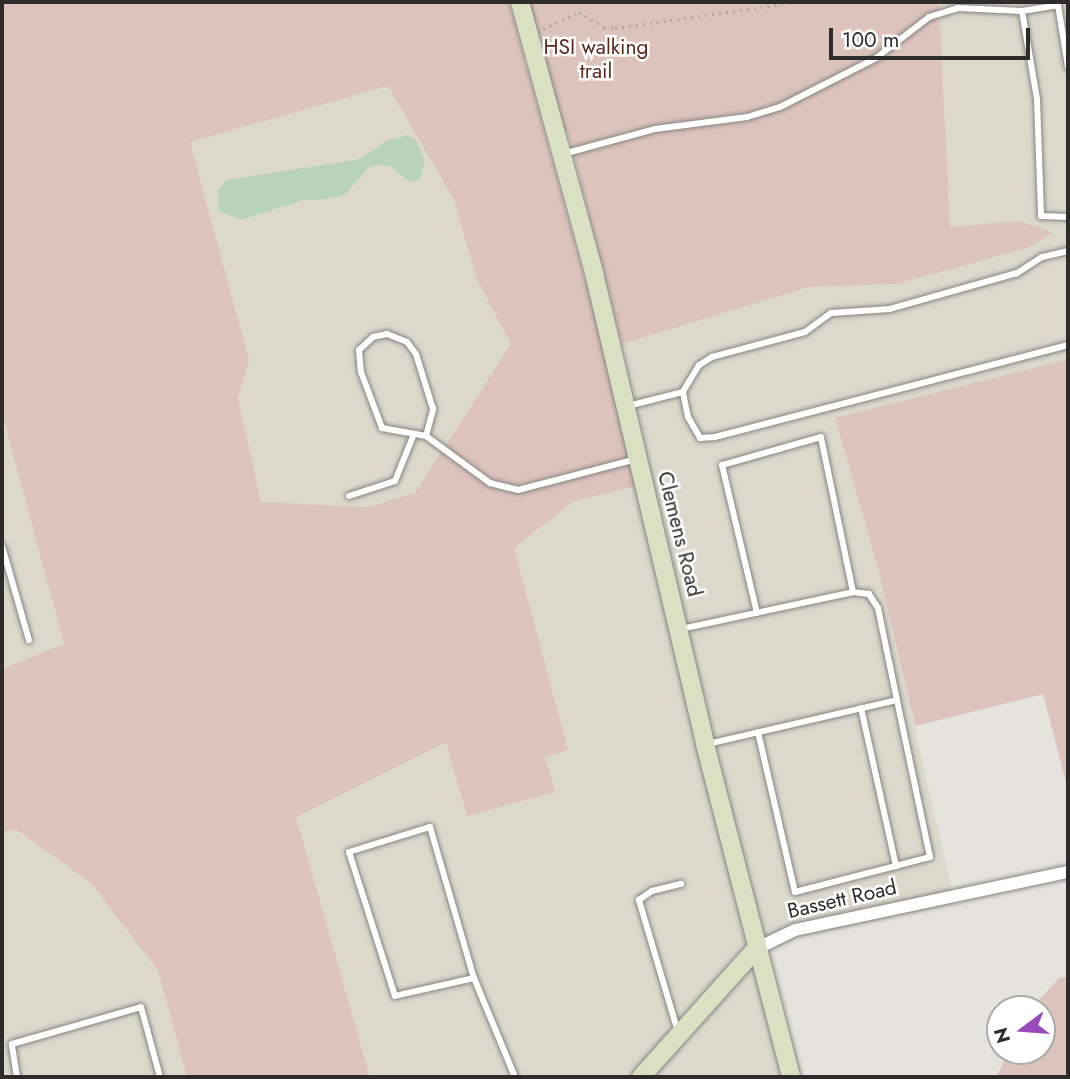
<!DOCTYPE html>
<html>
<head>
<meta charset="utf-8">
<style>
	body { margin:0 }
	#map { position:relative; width:1070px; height:1079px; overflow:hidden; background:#e5e3de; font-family:Jost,sans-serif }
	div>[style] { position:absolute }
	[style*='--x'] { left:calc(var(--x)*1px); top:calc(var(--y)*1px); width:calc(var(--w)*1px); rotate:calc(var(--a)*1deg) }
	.built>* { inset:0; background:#dcd8cc }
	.green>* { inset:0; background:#dcc3bc }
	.water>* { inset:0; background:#b8d3ba }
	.path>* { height:2.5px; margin-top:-1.25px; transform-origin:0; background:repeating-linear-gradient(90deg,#adaba8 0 2px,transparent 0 7px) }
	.roads { filter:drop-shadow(0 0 2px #878682) drop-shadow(0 0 2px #878682) }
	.lane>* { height:6px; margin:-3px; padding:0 3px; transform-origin:3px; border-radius:3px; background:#fff }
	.street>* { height:12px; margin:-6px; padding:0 6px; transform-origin:6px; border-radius:6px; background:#fff }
	.secondary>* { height:18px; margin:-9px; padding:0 9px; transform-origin:9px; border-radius:9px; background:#dae0c2 }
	span { translate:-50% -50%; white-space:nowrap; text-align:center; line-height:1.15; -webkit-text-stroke:5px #fff; paint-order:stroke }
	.park-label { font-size:21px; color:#59291b }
	.street-label { font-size:21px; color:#2d2c2b }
	.frame { position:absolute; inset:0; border:4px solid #2d2c2b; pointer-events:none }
	.north { position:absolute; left:986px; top:995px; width:70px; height:70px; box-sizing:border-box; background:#fff; border:2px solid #ababaa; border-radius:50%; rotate:254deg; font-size:19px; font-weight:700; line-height:28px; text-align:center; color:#2d2c2b }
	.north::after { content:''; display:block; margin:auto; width:24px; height:32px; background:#984bbc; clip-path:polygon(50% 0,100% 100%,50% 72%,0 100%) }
	.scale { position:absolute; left:829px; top:28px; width:201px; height:32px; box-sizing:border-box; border:4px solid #2d2c2b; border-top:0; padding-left:9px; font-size:21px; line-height:24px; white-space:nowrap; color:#2d2c2b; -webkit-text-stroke:5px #fff; paint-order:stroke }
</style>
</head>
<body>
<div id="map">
	<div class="built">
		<div style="clip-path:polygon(939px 2px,1068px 2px,1068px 359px,835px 419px,879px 572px,955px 904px,800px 937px,761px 953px,622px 344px,809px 287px,897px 284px,952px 268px)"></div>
		<div style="clip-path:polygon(388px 86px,454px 200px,477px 280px,511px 344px,415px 493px,367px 507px,261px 502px,238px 397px,249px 360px,190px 142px)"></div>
		<div style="clip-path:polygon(2px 413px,64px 644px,2px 669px)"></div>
		<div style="clip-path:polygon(641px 485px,746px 943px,632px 1077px,370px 1077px,296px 817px,446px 742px,545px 756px,567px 751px,514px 548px,574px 501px)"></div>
		<div style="clip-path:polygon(14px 829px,91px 883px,158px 972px,187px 1077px,2px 1077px,2px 832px)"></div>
		<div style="clip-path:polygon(753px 957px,787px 1077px,651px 1077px)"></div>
	</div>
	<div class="green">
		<div style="clip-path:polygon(evenodd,2px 2px,509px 2px,641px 485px,574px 501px,514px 548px,568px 750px,545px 757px,555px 792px,467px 816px,446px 742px,296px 817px,370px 1077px,187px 1077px,158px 971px,91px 883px,15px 829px,2px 832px,2px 669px,64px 644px,2px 413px,2px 2px,388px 86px,454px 200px,477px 280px,511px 344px,415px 493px,367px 507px,261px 502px,238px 398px,249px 360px,190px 142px,388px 86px)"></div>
		<div style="clip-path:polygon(529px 2px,939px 2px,950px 227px,1021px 221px,1053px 233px,1027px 248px,897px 284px,809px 287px,622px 344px,568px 132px,556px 136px)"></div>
		<div style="clip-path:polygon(1068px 359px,1068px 790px,1043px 694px,915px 726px,879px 572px,835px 418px)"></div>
		<div style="clip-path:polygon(1060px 977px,1068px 978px,1068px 1077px,996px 1077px,1009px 1051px,1042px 1051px,1042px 1009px,1031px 1009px)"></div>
	</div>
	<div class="water">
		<div style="clip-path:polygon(407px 135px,416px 140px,425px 162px,419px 180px,410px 182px,390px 166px,378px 165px,368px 168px,346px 194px,327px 199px,303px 200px,241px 220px,218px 210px,219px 189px,227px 180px,361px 159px,386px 141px)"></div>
	</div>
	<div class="path">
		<div style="--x:543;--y:29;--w:40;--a:-25"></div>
		<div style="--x:579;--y:12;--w:29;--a:31"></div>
		<div style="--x:604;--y:27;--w:11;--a:5"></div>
		<div style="--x:615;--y:28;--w:185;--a:-8.1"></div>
	</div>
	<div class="roads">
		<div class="lane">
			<div style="--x:1022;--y:11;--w:89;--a:80.3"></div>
			<div style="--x:1037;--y:99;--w:117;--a:88"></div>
			<div style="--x:1041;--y:216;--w:27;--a:2"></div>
			<div style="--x:563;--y:154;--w:95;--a:-15.2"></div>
			<div style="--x:655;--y:129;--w:93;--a:-7.4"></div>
			<div style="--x:747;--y:117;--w:34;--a:-17"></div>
			<div style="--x:780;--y:107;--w:108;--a:-27"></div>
			<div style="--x:876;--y:58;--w:67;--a:-37.7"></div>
			<div style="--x:929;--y:17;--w:30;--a:-17"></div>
			<div style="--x:958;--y:8;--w:64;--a:2.7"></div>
			<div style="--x:1022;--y:11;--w:36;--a:-9"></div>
			<div style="--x:1058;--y:5;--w:63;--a:80.8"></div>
			<div style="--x:1068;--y:251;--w:27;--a:167"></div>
			<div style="--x:1042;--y:257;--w:30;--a:147"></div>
			<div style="--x:1017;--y:273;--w:132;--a:164.2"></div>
			<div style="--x:890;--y:309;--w:59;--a:176.1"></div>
			<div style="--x:831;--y:313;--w:32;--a:144"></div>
			<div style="--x:805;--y:332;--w:96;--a:165"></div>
			<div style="--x:712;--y:357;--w:15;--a:148"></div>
			<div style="--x:699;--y:365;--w:31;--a:121"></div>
			<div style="--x:683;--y:392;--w:25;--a:79"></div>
			<div style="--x:688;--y:417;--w:24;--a:60"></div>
			<div style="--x:700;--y:438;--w:15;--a:-4"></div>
			<div style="--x:715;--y:437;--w:365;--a:-14.6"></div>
			<div style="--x:628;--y:406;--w:57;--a:-14.3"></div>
			<div style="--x:426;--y:436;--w:28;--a:-75"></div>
			<div style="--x:433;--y:409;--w:58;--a:-107.2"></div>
			<div style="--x:416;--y:354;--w:15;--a:-127"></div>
			<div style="--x:407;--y:342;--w:22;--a:-158"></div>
			<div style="--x:387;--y:334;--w:14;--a:168"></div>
			<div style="--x:373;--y:337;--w:19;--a:137"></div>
			<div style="--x:359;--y:350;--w:22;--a:85"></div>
			<div style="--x:361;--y:372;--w:60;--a:69.4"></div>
			<div style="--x:382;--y:428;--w:45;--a:10.3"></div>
			<div style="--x:426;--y:436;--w:79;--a:36.3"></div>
			<div style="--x:490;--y:483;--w:29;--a:14"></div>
			<div style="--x:518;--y:490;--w:122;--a:-14.7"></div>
			<div style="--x:349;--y:496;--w:48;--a:-18.1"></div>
			<div style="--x:395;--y:481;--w:51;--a:-68"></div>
			<div style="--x:2;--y:546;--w:98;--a:74"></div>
			<div style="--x:681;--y:629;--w:176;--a:-12.1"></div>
			<div style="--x:853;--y:592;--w:158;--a:-101.7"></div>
			<div style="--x:821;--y:437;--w:103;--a:164.2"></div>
			<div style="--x:722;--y:465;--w:152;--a:76.7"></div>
			<div style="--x:861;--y:708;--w:162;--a:77.5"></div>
			<div style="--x:758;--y:732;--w:164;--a:77"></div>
			<div style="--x:795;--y:892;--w:139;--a:-14.5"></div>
			<div style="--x:930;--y:857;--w:160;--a:-101.9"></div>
			<div style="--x:708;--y:744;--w:194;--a:-13.1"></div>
			<div style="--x:897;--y:700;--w:94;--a:-101.7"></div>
			<div style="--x:878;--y:608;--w:17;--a:-123"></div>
			<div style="--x:869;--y:594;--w:16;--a:-173"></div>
			<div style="--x:474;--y:978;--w:81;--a:167.2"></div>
			<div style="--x:395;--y:996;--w:151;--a:-107.7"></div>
			<div style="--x:349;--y:852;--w:85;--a:-17.2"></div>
			<div style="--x:430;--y:827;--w:157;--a:73.8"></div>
			<div style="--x:474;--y:978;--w:107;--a:67.5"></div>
			<div style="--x:678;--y:1032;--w:138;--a:-106.5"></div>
			<div style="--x:639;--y:900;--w:16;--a:-35"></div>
			<div style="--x:652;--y:891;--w:30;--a:-14"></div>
			<div style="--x:17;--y:1077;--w:33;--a:-99"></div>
			<div style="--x:12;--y:1044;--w:134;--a:-16"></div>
			<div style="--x:141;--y:1007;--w:73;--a:74.8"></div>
		</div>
		<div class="street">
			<div style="--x:756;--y:949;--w:43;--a:-26"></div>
			<div style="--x:795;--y:930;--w:279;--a:-12"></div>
		</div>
		<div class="secondary">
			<div style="--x:520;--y:2;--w:281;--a:74.7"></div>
			<div style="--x:594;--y:273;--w:484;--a:76.7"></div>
			<div style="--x:705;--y:744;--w:344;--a:75.5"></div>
			<div style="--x:641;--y:1077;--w:172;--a:-48.1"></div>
		</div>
	</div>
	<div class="park-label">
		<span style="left:596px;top:59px">HSI walking<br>trail</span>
	</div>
	<div class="street-label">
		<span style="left:680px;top:534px;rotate:76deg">Clemens Road</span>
		<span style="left:842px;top:899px;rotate:-13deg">Bassett Road</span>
	</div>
	<div class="frame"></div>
	<div class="north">N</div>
	<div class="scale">100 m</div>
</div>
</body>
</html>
